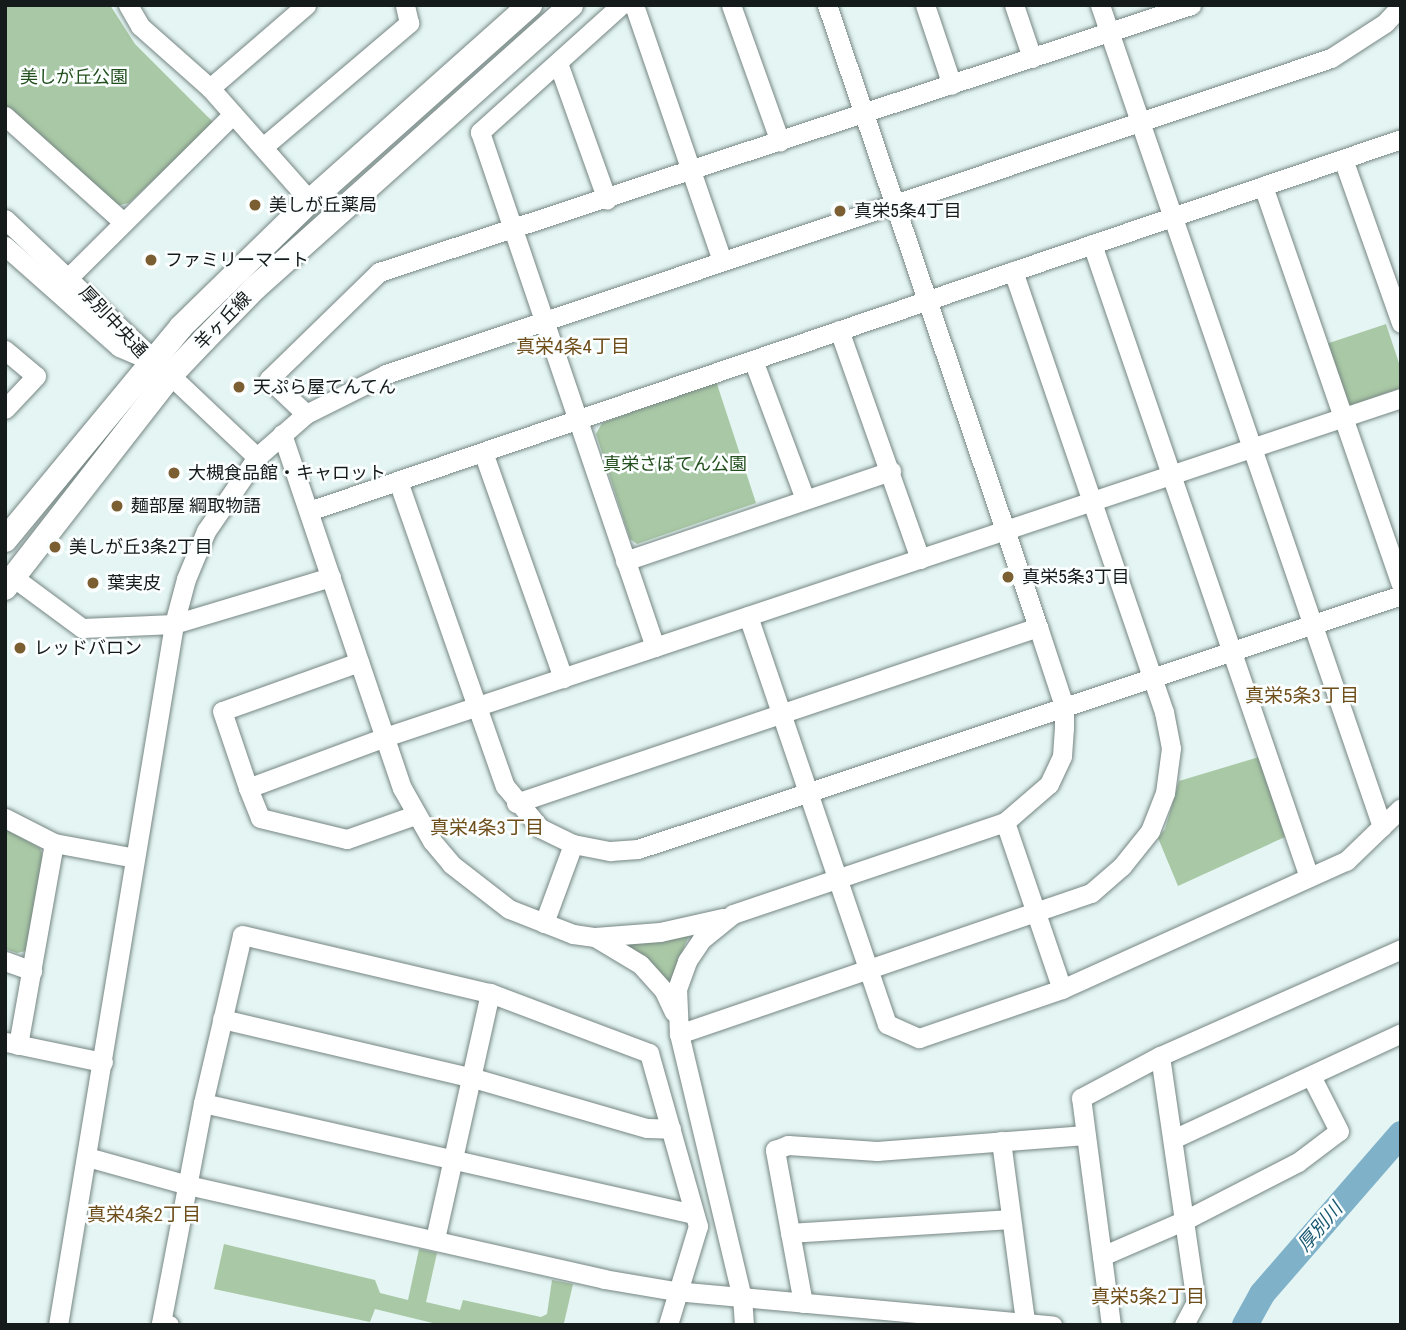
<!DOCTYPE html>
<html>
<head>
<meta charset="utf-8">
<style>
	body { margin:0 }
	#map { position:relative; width:1406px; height:1330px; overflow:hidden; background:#e4f5f3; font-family:"Roboto Condensed","Noto Sans JP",sans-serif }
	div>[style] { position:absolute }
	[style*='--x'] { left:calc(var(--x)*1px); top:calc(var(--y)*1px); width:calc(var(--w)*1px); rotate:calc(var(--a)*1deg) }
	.green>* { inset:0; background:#a9c8a5 }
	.river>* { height:26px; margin:-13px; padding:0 13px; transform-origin:13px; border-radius:13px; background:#7fb1c9 }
	.roads { filter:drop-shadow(0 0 2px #768683) drop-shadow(0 0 2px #768683) }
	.minor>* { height:19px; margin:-9.5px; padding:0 9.5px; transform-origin:9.5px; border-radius:9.5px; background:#fff }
	.major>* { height:24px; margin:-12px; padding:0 12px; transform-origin:12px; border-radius:12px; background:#fff }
	.dots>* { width:19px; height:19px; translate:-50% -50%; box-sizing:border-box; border:4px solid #fcffff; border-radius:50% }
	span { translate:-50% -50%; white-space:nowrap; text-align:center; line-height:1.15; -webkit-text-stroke:5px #fcffff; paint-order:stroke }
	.park-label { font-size:18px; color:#224f1d }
	.poi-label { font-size:18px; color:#151b1a }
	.left { translate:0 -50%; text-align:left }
	.street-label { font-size:18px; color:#151b1a }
	.neighbourhood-label { font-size:19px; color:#6e4e1a }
	.water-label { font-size:19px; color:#195871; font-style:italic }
	.frame { position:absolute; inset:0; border:7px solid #151b1a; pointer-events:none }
</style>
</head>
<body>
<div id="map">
	<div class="green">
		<div style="clip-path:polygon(5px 5px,110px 5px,135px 44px,214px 123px,129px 203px,116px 206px,5px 107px)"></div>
		<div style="clip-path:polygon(1386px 324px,1401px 369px,1401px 388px,1349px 406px,1326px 344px)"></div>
		<div style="clip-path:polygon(716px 381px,756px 503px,637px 544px,630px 539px,596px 434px,602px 423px)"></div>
		<div style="clip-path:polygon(1259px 757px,1285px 837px,1178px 886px,1158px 838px,1165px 829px,1179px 781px)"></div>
		<div style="clip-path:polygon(5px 829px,40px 848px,43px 856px,26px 951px,17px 953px,5px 949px)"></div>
		<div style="clip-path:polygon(689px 935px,669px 984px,627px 947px,630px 944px)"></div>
		<div style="clip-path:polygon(224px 1244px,375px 1280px,380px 1293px,408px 1300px,419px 1249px,437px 1253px,426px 1302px,460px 1310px,463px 1300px,541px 1317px,547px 1314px,552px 1280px,573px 1284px,564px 1323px,574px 1325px,441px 1325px,375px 1309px,370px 1322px,214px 1289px)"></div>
	</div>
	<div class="river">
		<div style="--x:1245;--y:1325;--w:35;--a:-61"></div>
		<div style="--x:1262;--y:1294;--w:212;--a:-49"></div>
	</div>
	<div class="roads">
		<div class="minor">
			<div style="--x:128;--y:5;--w:24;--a:60"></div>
			<div style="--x:140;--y:26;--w:94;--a:41.5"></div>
			<div style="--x:210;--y:88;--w:151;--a:48.5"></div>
			<div style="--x:621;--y:5;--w:190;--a:138"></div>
			<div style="--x:480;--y:132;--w:544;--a:71.23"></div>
			<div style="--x:634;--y:5;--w:270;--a:71"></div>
			<div style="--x:731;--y:5;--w:145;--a:70.3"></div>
			<div style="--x:925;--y:5;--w:84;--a:71.4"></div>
			<div style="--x:1014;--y:5;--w:56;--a:71.2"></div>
			<div style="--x:1100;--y:5;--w:869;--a:71.06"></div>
			<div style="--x:558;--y:63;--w:145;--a:70.3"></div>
			<div style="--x:210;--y:88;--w:127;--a:-40.8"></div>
			<div style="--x:5;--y:116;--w:157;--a:41.9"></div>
			<div style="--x:263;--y:147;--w:192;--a:-40.3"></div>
			<div style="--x:409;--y:23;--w:18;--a:-103"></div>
			<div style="--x:1343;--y:159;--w:174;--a:70.5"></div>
			<div style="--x:1263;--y:186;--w:421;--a:70.9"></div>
			<div style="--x:5;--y:219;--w:347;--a:43.4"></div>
			<div style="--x:1092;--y:244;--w:669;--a:71.08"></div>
			<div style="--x:5;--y:246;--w:152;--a:41.5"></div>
			<div style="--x:119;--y:347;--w:30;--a:23"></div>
			<div style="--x:69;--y:277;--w:231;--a:-44.8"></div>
			<div style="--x:839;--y:330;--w:243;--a:70.5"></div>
			<div style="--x:5;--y:350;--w:40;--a:40"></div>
			<div style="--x:36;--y:376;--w:45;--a:133.2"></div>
			<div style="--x:753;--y:360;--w:148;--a:69.5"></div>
			<div style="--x:306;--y:414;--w:51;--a:-136.6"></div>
			<div style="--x:269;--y:379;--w:153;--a:-44.2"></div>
			<div style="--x:379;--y:272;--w:855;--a:-18.2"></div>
			<div style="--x:282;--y:434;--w:374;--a:71.3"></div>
			<div style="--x:402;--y:788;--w:61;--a:60.5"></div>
			<div style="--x:432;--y:841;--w:30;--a:50"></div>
			<div style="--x:451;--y:864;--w:73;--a:37.8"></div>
			<div style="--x:509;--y:909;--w:69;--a:21.3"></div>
			<div style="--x:573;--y:934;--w:22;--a:8"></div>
			<div style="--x:595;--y:937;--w:52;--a:31"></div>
			<div style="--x:640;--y:964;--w:36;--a:48"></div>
			<div style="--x:664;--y:991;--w:23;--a:65"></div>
			<div style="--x:483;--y:452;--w:240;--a:70.5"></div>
			<div style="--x:398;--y:481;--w:323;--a:70.7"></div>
			<div style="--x:505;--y:786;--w:55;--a:50.2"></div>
			<div style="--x:540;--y:828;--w:37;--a:26"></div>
			<div style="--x:573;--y:844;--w:38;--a:11"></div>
			<div style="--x:610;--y:851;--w:28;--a:-4"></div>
			<div style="--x:638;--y:849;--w:804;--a:-18.41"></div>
			<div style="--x:309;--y:511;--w:1154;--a:-18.81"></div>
			<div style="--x:625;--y:561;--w:281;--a:-18.7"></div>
			<div style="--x:13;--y:577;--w:86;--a:36.5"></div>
			<div style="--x:82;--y:628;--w:92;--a:-2.5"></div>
			<div style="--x:174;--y:624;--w:164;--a:-16.7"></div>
			<div style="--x:748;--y:616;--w:431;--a:71.2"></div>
			<div style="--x:887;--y:1024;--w:35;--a:24"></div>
			<div style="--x:919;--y:1038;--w:151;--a:-18.9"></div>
			<div style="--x:1062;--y:989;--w:312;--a:-24.3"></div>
			<div style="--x:1346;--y:861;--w:76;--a:-43.9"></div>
			<div style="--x:359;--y:662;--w:145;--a:160.3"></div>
			<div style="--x:222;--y:711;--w:81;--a:71.3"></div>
			<div style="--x:248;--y:788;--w:32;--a:68"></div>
			<div style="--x:260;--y:818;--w:89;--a:13.6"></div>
			<div style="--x:347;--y:839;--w:72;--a:-19.4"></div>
			<div style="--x:248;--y:788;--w:146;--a:-20.4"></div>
			<div style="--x:385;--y:737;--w:1071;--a:-18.45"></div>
			<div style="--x:516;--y:803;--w:551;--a:-18.63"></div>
			<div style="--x:5;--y:818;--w:55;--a:27"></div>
			<div style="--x:54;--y:843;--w:82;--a:10.5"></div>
			<div style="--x:1005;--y:822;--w:176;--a:71.2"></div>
			<div style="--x:544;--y:923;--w:84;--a:-69.8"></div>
			<div style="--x:595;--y:937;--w:65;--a:-4.4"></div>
			<div style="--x:660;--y:932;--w:64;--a:-12.7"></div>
			<div style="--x:5;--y:961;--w:29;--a:20"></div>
			<div style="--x:222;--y:1019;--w:255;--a:13.2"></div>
			<div style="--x:470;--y:1077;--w:184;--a:16.1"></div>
			<div style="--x:647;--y:1128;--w:24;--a:2"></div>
			<div style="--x:679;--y:1034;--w:435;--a:-18.9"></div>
			<div style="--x:1091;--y:893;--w:41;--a:-41.1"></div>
			<div style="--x:1122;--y:866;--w:45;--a:-51.3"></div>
			<div style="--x:1150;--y:831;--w:41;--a:-68.5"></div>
			<div style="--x:1165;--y:793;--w:45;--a:-82.4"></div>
			<div style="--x:1171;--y:748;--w:37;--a:-101"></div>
			<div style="--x:1164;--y:712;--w:466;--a:-108.9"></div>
			<div style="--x:6;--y:1042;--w:99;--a:11.7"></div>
			<div style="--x:18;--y:1045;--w:205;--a:-79.9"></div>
			<div style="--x:1160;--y:1056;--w:249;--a:81.7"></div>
			<div style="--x:1196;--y:1302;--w:26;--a:118"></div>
			<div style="--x:203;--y:1103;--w:503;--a:12.74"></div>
			<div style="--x:1173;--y:1139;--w:251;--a:-24.9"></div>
			<div style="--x:1001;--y:1141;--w:183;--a:82.4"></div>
			<div style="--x:87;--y:1157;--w:105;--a:15.5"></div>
			<div style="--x:188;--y:1185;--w:426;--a:12.7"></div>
			<div style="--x:604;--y:1279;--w:72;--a:9.6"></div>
			<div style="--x:675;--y:1291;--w:379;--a:5.2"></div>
			<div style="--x:790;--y:1233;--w:220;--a:-3.6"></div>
			<div style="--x:435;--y:1239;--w:252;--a:-77.4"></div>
			<div style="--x:1102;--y:1256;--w:90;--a:-23.4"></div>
			<div style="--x:1185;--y:1220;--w:127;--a:-27.2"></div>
			<div style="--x:1298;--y:1162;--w:51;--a:-37.1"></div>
			<div style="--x:1339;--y:1131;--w:59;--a:-117"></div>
			<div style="--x:803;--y:1303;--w:156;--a:-100.4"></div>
			<div style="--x:775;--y:1150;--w:14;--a:-21"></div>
			<div style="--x:788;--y:1145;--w:89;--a:3.9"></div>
			<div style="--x:877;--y:1151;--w:209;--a:-4.4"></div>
			<div style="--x:58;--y:1325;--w:711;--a:-80.6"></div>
			<div style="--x:174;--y:624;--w:47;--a:-75.1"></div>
			<div style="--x:186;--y:579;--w:52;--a:-67.4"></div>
			<div style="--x:206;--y:531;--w:90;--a:-55.4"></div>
			<div style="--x:257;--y:457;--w:65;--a:-41.3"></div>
			<div style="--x:306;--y:414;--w:89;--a:-26.6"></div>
			<div style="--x:386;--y:374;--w:996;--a:-18.49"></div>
			<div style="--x:1331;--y:58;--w:64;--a:-32.9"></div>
			<div style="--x:1385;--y:23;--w:23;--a:-47"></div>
			<div style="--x:169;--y:1325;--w:8;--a:-166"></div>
			<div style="--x:161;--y:1323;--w:224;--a:-79.2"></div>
			<div style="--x:203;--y:1103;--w:172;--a:-76.9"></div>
			<div style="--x:242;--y:935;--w:255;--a:13.2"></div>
			<div style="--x:490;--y:993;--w:170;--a:20.7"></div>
			<div style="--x:649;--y:1053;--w:180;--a:74.2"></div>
			<div style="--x:698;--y:1226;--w:103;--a:106.9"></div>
			<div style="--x:744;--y:1325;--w:27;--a:-94"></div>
			<div style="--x:742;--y:1298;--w:271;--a:-103.4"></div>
			<div style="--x:679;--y:1034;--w:45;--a:-92.5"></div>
			<div style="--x:677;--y:989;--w:30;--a:-70"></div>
			<div style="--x:687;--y:961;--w:25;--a:-56"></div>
			<div style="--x:701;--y:940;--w:41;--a:-39.1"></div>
			<div style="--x:733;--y:914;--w:287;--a:-18.7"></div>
			<div style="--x:1005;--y:822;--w:58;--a:-40.8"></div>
			<div style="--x:1049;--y:784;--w:31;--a:-65"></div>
			<div style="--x:1062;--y:756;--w:27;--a:-86"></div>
			<div style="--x:1064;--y:729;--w:23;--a:-90"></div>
			<div style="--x:1064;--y:706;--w:83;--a:-108.2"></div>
			<div style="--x:1038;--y:627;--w:657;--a:-108.74"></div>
			<div style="--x:1111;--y:1325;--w:229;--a:-97.5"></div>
			<div style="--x:1081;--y:1098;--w:89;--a:-28"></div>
			<div style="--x:1160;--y:1056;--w:264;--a:-23.9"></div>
		</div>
		<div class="major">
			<div style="--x:5;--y:540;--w:276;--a:-50.4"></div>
			<div style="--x:181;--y:327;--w:180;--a:-44.3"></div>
			<div style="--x:310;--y:201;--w:295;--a:-41.7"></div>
			<div style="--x:5;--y:588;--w:267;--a:-52.1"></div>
			<div style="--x:169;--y:377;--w:51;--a:-46.6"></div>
			<div style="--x:204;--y:340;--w:73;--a:-45.6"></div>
			<div style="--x:255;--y:288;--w:424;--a:-41.8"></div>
		</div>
	</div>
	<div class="dots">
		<div style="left:255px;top:205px;background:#7b5e32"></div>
		<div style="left:840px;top:211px;background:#7b5e32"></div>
		<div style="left:151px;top:260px;background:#7b5e32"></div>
		<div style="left:239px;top:387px;background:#7b5e32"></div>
		<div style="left:174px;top:473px;background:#7b5e32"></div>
		<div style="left:117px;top:506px;background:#7b5e32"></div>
		<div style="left:55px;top:547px;background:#7b5e32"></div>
		<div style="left:1008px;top:577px;background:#7b5e32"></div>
		<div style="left:93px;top:583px;background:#7b5e32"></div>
		<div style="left:20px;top:648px;background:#7b5e32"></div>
	</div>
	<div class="park-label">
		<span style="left:74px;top:77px">美しが丘公園</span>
		<span style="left:675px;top:464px">真栄さぼてん公園</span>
	</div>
	<div class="poi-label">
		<span class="left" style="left:269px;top:205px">美しが丘薬局</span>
		<span class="left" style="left:854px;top:211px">真栄5条4丁目</span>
		<span class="left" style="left:165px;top:260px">ファミリーマート</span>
		<span class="left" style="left:253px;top:387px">天ぷら屋てんてん</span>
		<span class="left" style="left:188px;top:473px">大槻食品館・キャロット</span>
		<span class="left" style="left:131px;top:506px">麺部屋 綱取物語</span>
		<span class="left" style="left:69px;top:547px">美しが丘3条2丁目</span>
		<span class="left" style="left:1022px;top:577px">真栄5条3丁目</span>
		<span class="left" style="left:107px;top:583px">葉実皮</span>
		<span class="left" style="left:34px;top:648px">レッドバロン</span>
	</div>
	<div class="street-label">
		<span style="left:223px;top:321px;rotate:-46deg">羊ヶ丘線</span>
		<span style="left:113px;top:322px;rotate:47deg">厚別中央通</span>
	</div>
	<div class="neighbourhood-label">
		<span style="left:573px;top:347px">真栄4条4丁目</span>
		<span style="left:1302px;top:696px">真栄5条3丁目</span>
		<span style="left:487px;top:828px">真栄4条3丁目</span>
		<span style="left:144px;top:1215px">真栄4条2丁目</span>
		<span style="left:1148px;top:1297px">真栄5条2丁目</span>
	</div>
	<div class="water-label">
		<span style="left:1320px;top:1227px;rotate:-49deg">厚別川</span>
	</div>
	<div class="frame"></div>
</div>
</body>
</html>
